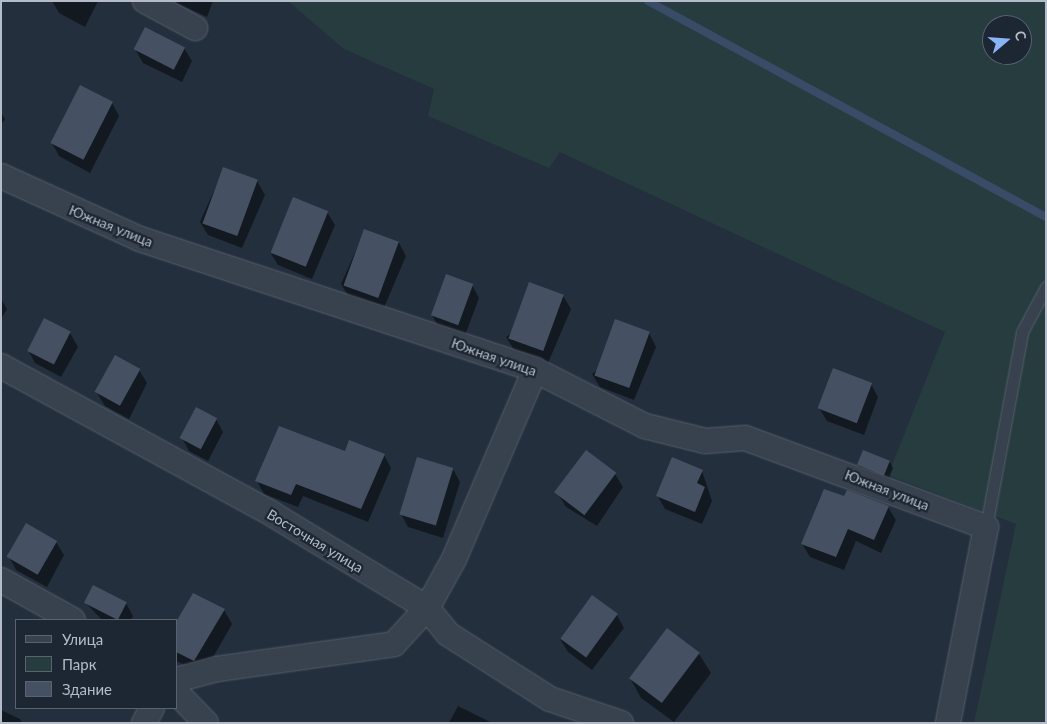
<!DOCTYPE html>
<html>
<head>
<meta charset="utf-8">
<style>
	body { margin:0 }
	#map { position:relative; width:1047px; height:724px; overflow:hidden; background:#242f3e; font-family:Lato,sans-serif }
	div>[style] { position:absolute }
	[style*='--x'] { left:calc(var(--x)*1px); top:calc(var(--y)*1px); width:calc(var(--w)*1px); rotate:calc(var(--a)*1deg) }
	.green>* { inset:0; background:#263c3f }
	.shadow>* { inset:0; background:#0007 }
	.stream>* { height:8px; margin:-4px; padding:0 4px; transform-origin:4px; border-radius:4px; background:#394c67 }
	.building>* { inset:0; background:#455162; transform-origin:0 0 }
	.roads { filter:drop-shadow(0 0 1px #565f6c) drop-shadow(0 0 1px #565f6c) }
	.lane>* { height:11px; margin:-5.5px; padding:0 5.5px; transform-origin:5.5px; border-radius:5.5px; background:#38414e }
	.street>* { height:24px; margin:-12px; padding:0 12px; transform-origin:12px; border-radius:12px; background:#38414e }
	span { translate:-50% -50%; white-space:nowrap; text-align:center; line-height:1.15; -webkit-text-stroke:4.5px #1d2633; paint-order:stroke }
	.street-label { font-size:14px; color:#b4bcc9 }
	.frame { position:absolute; inset:0; border:2px solid #b4bcc9; pointer-events:none }
	.legend { position:absolute; left:15px; top:619px; width:162px; height:90px; box-sizing:border-box; background:#1d2633; border:1px solid #59626f; margin:0; padding:6px 9px; list-style:none; font-size:15px; color:#b4bcc9 }
	.legend li { display:flex; align-items:center; gap:10px; height:25px }
	.legend b { width:25px; border:1px solid #59626f }
	.north { position:absolute; left:982px; top:15px; width:50px; height:50px; box-sizing:border-box; background:#1d2633; border:1px solid #59626f; border-radius:50%; rotate:72deg; font-size:14px; font-weight:700; line-height:20px; text-align:center; color:#b4bcc9 }
	.north::after { content:''; display:block; margin:auto; width:18px; height:22px; background:#8ab4f8; clip-path:polygon(50% 0,100% 100%,50% 72%,0 100%) }
</style>
</head>
<body>
<div id="map">
	<div class="green">
		<div style="clip-path:polygon(evenodd,288px 1px,1046px 1px,1046px 723px,974px 723px,1016px 524px,888px 475px,945px 332px,560px 152px,549px 168px,428px 116px,434px 89px,344px 49px,288px 1px,992px 25px,1022px 25px,1022px 55px,992px 55px,992px 25px)"></div>
	</div>
	<div class="shadow">
		<div style="clip-path:polygon(52px 1px,98px 1px,85px 27px,59px 13px)"></div>
		<div style="clip-path:polygon(172px 1px,213px 1px,207px 17px)"></div>
		<div style="clip-path:polygon(146px 29px,184px 48px,192px 61px,182px 82px,143px 63px,135px 49px)"></div>
		<div style="clip-path:polygon(112px 103px,119px 116px,90px 173px,59px 156px,52px 143px)"></div>
		<div style="clip-path:polygon(1px 113px,5px 119px,1px 125px)"></div>
		<div style="clip-path:polygon(224px 168px,257px 181px,265px 195px,242px 248px,208px 235px,200px 222px)"></div>
		<div style="clip-path:polygon(327px 212px,335px 225px,312px 279px,278px 265px,270px 252px)"></div>
		<div style="clip-path:polygon(365px 230px,399px 243px,406px 256px,383px 310px,349px 297px,341px 284px)"></div>
		<div style="clip-path:polygon(472px 285px,479px 298px,464px 338px,439px 328px,432px 315px)"></div>
		<div style="clip-path:polygon(563px 296px,571px 309px,548px 363px,514px 350px,506px 337px)"></div>
		<div style="clip-path:polygon(1px 299px,7px 309px,1px 319px)"></div>
		<div style="clip-path:polygon(70px 333px,78px 347px,61px 377px,35px 363px,28px 350px)"></div>
		<div style="clip-path:polygon(649px 333px,656px 347px,634px 400px,600px 387px,592px 374px)"></div>
		<div style="clip-path:polygon(139px 370px,147px 383px,129px 419px,105px 406px,97px 393px)"></div>
		<div style="clip-path:polygon(871px 384px,878px 397px,864px 435px,827px 421px,819px 408px)"></div>
		<div style="clip-path:polygon(216px 419px,223px 432px,208px 461px,189px 451px,182px 438px)"></div>
		<div style="clip-path:polygon(345px 453px,384px 455px,391px 468px,368px 522px,303px 496px,298px 507px,264px 494px,257px 481px)"></div>
		<div style="clip-path:polygon(890px 462px,893px 468px,888px 481px,862px 471px,858px 465px)"></div>
		<div style="clip-path:polygon(453px 469px,460px 482px,443px 538px,408px 527px,401px 514px)"></div>
		<div style="clip-path:polygon(702px 471px,712px 501px,702px 524px,665px 509px,657px 495px)"></div>
		<div style="clip-path:polygon(615px 474px,623px 487px,597px 526px,566px 507px,558px 494px)"></div>
		<div style="clip-path:polygon(845px 498px,888px 507px,896px 520px,881px 553px,856px 541px,844px 570px,810px 557px,802px 544px)"></div>
		<div style="clip-path:polygon(56px 542px,64px 555px,47px 587px,16px 570px,9px 557px)"></div>
		<div style="clip-path:polygon(193px 595px,224px 610px,232px 624px,204px 673px,176px 661px,176px 625px)"></div>
		<div style="clip-path:polygon(86px 603px,126px 603px,133px 616px,131px 620px,102px 620px)"></div>
		<div style="clip-path:polygon(617px 615px,624px 628px,592px 670px,568px 652px,560px 639px)"></div>
		<div style="clip-path:polygon(699px 654px,711px 673px,674px 722px,641px 698px,630px 678px)"></div>
		<div style="clip-path:polygon(458px 706px,492px 723px,449px 723px)"></div>
		<div style="clip-path:polygon(1px 710px,20px 719px,22px 723px,1px 723px)"></div>
	</div>
	<div class="stream">
		<div style="--x:648;--y:1;--w:453;--a:28.5"></div>
	</div>
	<div class="building">
		<div style="left:145px;top:27px;width:45px;height:25px;rotate:27deg"></div>
		<div style="left:80px;top:85px;width:37px;height:65px;rotate:27deg"></div>
		<div style="left:223px;top:167px;width:37px;height:60px;rotate:20deg"></div>
		<div style="left:293px;top:197px;width:38px;height:60px;rotate:22deg"></div>
		<div style="left:364px;top:229px;width:37px;height:60px;rotate:20deg"></div>
		<div style="left:446px;top:274px;width:29px;height:44px;rotate:20deg"></div>
		<div style="left:529px;top:282px;width:37px;height:60px;rotate:20deg"></div>
		<div style="left:44px;top:318px;width:30px;height:37px;rotate:27deg"></div>
		<div style="left:615px;top:319px;width:37px;height:60px;rotate:20deg"></div>
		<div style="left:115px;top:355px;width:29px;height:42px;rotate:29deg"></div>
		<div style="left:833px;top:368px;width:42px;height:43px;rotate:21deg"></div>
		<div style="left:196px;top:407px;width:24px;height:35px;rotate:28deg"></div>
		<div style="clip-path:polygon(279px 426px,345px 451px,349px 440px,385px 454px,361px 509px,296px 484px,291px 495px,255px 481px)"></div>
		<div style="left:586px;top:450px;width:38px;height:53px;rotate:37deg"></div>
		<div style="left:863px;top:450px;width:29px;height:16px;rotate:22deg"></div>
		<div style="left:417px;top:457px;width:38px;height:60px;rotate:17deg"></div>
		<div style="clip-path:polygon(672px 457px,703px 470px,697px 483px,705px 487px,695px 512px,656px 496px)"></div>
		<div style="clip-path:polygon(824px 489px,844px 496px,847px 490px,889px 506px,874px 540px,848px 529px,836px 557px,801px 544px)"></div>
		<div style="left:26px;top:523px;width:36px;height:39px;rotate:30deg"></div>
		<div style="left:93px;top:585px;width:38px;height:20px;rotate:27deg"></div>
		<div style="clip-path:polygon(193px 593px,225px 609px,194px 661px,176px 652px,176px 622px)"></div>
		<div style="left:592px;top:595px;width:32px;height:54px;rotate:36deg"></div>
		<div style="left:667px;top:628px;width:41px;height:63px;rotate:37deg"></div>
	</div>
	<div class="roads">
		<div class="lane">
			<div style="--x:986;--y:527;--w:198;--a:-79.5"></div>
			<div style="--x:1022;--y:332;--w:51;--a:-61.9"></div>
		</div>
		<div class="street">
			<div style="--x:145;--y:1;--w:57;--a:28.4"></div>
			<div style="--x:1;--y:176;--w:153;--a:24.4"></div>
			<div style="--x:140;--y:239;--w:416;--a:18.3"></div>
			<div style="--x:535;--y:370;--w:123;--a:27"></div>
			<div style="--x:645;--y:426;--w:62;--a:14"></div>
			<div style="--x:705;--y:441;--w:40;--a:-4.3"></div>
			<div style="--x:745;--y:438;--w:257;--a:20.3"></div>
			<div style="--x:986;--y:527;--w:200;--a:101"></div>
			<div style="--x:1;--y:366;--w:309;--a:28.6"></div>
			<div style="--x:272;--y:514;--w:181;--a:31.2"></div>
			<div style="--x:427;--y:608;--w:33;--a:51"></div>
			<div style="--x:448;--y:634;--w:121;--a:32.5"></div>
			<div style="--x:550;--y:699;--w:75;--a:18.7"></div>
			<div style="--x:1;--y:580;--w:82;--a:29.1"></div>
			<div style="--x:176;--y:680;--w:42;--a:-15"></div>
			<div style="--x:217;--y:669;--w:179;--a:-8"></div>
			<div style="--x:394;--y:644;--w:49;--a:-47.5"></div>
			<div style="--x:427;--y:608;--w:56;--a:-61.1"></div>
			<div style="--x:454;--y:559;--w:206;--a:-66.8"></div>
			<div style="--x:176;--y:692;--w:43;--a:45.9"></div>
			<div style="--x:144;--y:723;--w:17;--a:-62"></div>
		</div>
	</div>
	<div class="street-label">
		<span style="left:111px;top:226px;rotate:22deg">Южная улица</span>
		<span style="left:494px;top:357px;rotate:19deg">Южная улица</span>
		<span style="left:887px;top:490px;rotate:21deg">Южная улица</span>
		<span style="left:315px;top:541px;rotate:31deg">Восточная улица</span>
	</div>
	<div class="frame"></div>
	<ul class="legend">
	<li><b style="height:6px;background:#38414e"></b>Улица</li>
	<li><b style="height:14px;background:#263c3f"></b>Парк</li>
	<li><b style="height:14px;background:#455162"></b>Здание</li>
	</ul>
	<div class="north">С</div>
</div>
</body>
</html>
